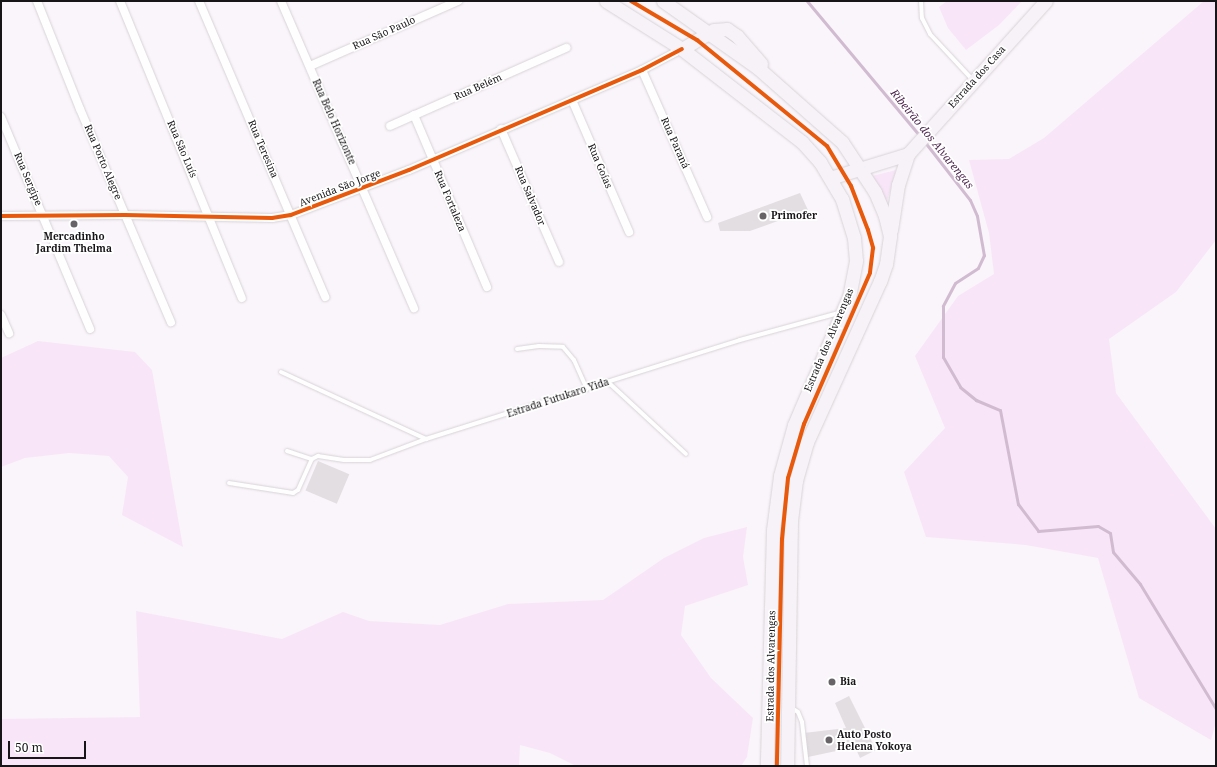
<!DOCTYPE html>
<html>
<head>
<meta charset="utf-8">
<style>
	body { margin:0 }
	#map { position:relative; width:1217px; height:767px; overflow:hidden; background:#faf5fa; font-family:"Noto Serif",serif }
	div>[style] { position:absolute }
	[style*='--x'] { left:calc(var(--x)*1px); top:calc(var(--y)*1px); width:calc(var(--w)*1px); rotate:calc(var(--a)*1deg) }
	.green>* { inset:0; background:#f8e6f8 }
	.stream>* { height:3px; margin:-1.5px; padding:0 1.5px; transform-origin:1.5px; border-radius:1.5px; background:#d1bbd1 }
	.building>* { inset:0; background:#e2dee2; transform-origin:0 0 }
	.roads { filter:drop-shadow(0 0 1px #d7d3d7) drop-shadow(0 0 1px #d7d3d7) }
	.service>* { height:4px; margin:-2px; padding:0 2px; transform-origin:2px; border-radius:2px; background:#fefefe }
	.minor>* { height:8px; margin:-4px; padding:0 4px; transform-origin:4px; border-radius:4px; background:#fefefe }
	.primary>* { height:13px; margin:-6.5px; padding:0 6.5px; transform-origin:6.5px; border-radius:6.5px; background:#f7f2f7 }
	.cycleway>* { height:4px; margin:-2px; padding:0 2px; transform-origin:2px; border-radius:2px; background:#e8590c }
	.dots>* { width:11px; height:11px; translate:-50% -50%; box-sizing:border-box; border:2px solid #fff; border-radius:50% }
	span { translate:-50% -50%; white-space:nowrap; text-align:center; line-height:1.15; -webkit-text-stroke:3.5px #fff; paint-order:stroke }
	.street-label { font-size:10px; color:#181518 }
	.poi-label { font-size:10px; color:#181518; font-weight:700 }
	.left { translate:0 -50%; text-align:left }
	.water-label { font-size:11px; color:#4f2850; font-style:italic }
	.frame { position:absolute; inset:0; border:2px solid #181518; pointer-events:none }
	.scale { position:absolute; left:8px; top:741px; width:78px; height:18px; box-sizing:border-box; border:2px solid #181518; border-top:0; padding-left:5px; font-size:12px; line-height:14px; white-space:nowrap; color:#181518; -webkit-text-stroke:3px #fff; paint-order:stroke }
</style>
</head>
<body>
<div id="map">
	<div class="green">
		<div style="clip-path:polygon(947px 1px,1022px 1px,999px 25px,966px 50px,948px 28px,939px 7px)"></div>
		<div style="clip-path:polygon(1204px 1px,1216px 1px,1216px 240px,1176px 292px,1109px 339px,1116px 393px,1216px 529px,1216px 722px,1211px 740px,1139px 698px,1098px 558px,1026px 545px,926px 537px,904px 472px,945px 428px,915px 356px,958px 296px,994px 274px,989px 233px,969px 160px,1009px 159px,1044px 138px)"></div>
		<div style="clip-path:polygon(896px 170px,886px 205px,872px 176px)"></div>
		<div style="clip-path:polygon(38px 341px,135px 352px,152px 370px,183px 547px,122px 515px,128px 477px,109px 456px,69px 453px,25px 458px,1px 467px,1px 358px)"></div>
		<div style="clip-path:polygon(747px 527px,743px 557px,748px 585px,685px 606px,681px 635px,711px 678px,753px 718px,747px 757px,741px 766px,576px 766px,550px 753px,520px 745px,519px 766px,1px 766px,1px 719px,140px 717px,136px 611px,282px 639px,343px 612px,369px 621px,440px 625px,508px 604px,603px 600px,664px 558px,704px 538px)"></div>
	</div>
	<div class="stream">
		<div style="--x:807;--y:1;--w:176;--a:50.1"></div>
		<div style="--x:924;--y:141;--w:75;--a:52.1"></div>
		<div style="--x:970;--y:200;--w:17;--a:66"></div>
		<div style="--x:977;--y:216;--w:40;--a:80"></div>
		<div style="--x:984;--y:255;--w:14;--a:115"></div>
		<div style="--x:978;--y:268;--w:27;--a:147"></div>
		<div style="--x:955;--y:283;--w:26;--a:118"></div>
		<div style="--x:943;--y:306;--w:51;--a:90"></div>
		<div style="--x:943;--y:357;--w:34;--a:60"></div>
		<div style="--x:960;--y:387;--w:21;--a:39"></div>
		<div style="--x:976;--y:400;--w:26;--a:23"></div>
		<div style="--x:1000;--y:410;--w:96;--a:79.2"></div>
		<div style="--x:1018;--y:504;--w:34;--a:53"></div>
		<div style="--x:1038;--y:531;--w:60;--a:-4.8"></div>
		<div style="--x:1098;--y:526;--w:14;--a:30"></div>
		<div style="--x:1110;--y:533;--w:19;--a:81"></div>
		<div style="--x:1113;--y:552;--w:42;--a:49.8"></div>
		<div style="--x:1140;--y:584;--w:146;--a:58.7"></div>
	</div>
	<div class="building">
		<div style="clip-path:polygon(800px 193px,808px 210px,750px 231px,720px 231px,718px 223px)"></div>
		<div style="left:318px;top:461px;width:34px;height:32px;rotate:23deg"></div>
		<div style="clip-path:polygon(849px 696px,876px 750px,860px 758px,855px 747px,808px 757px,804px 733px,846px 728px,835px 703px)"></div>
	</div>
	<div class="roads">
		<div class="service">
			<div style="--x:921;--y:1;--w:17;--a:87"></div>
			<div style="--x:922;--y:18;--w:18;--a:63"></div>
			<div style="--x:930;--y:34;--w:62;--a:47"></div>
			<div style="--x:517;--y:349;--w:22;--a:-8"></div>
			<div style="--x:539;--y:346;--w:24;--a:2"></div>
			<div style="--x:563;--y:347;--w:17;--a:50"></div>
			<div style="--x:574;--y:360;--w:32;--a:66"></div>
			<div style="--x:281;--y:372;--w:160;--a:24.8"></div>
			<div style="--x:426;--y:439;--w:329;--a:-17.5"></div>
			<div style="--x:740;--y:340;--w:103;--a:-15.3"></div>
			<div style="--x:608;--y:382;--w:106;--a:42.7"></div>
			<div style="--x:287;--y:451;--w:26;--a:18"></div>
			<div style="--x:229;--y:483;--w:65;--a:8.9"></div>
			<div style="--x:293;--y:493;--w:6;--a:-31"></div>
			<div style="--x:298;--y:490;--w:34;--a:-66"></div>
			<div style="--x:312;--y:459;--w:7;--a:-27"></div>
			<div style="--x:318;--y:456;--w:26;--a:9"></div>
			<div style="--x:344;--y:460;--w:26;--a:0"></div>
			<div style="--x:370;--y:460;--w:60;--a:-20.6"></div>
			<div style="--x:790;--y:707;--w:9;--a:32"></div>
			<div style="--x:798;--y:712;--w:11;--a:68"></div>
			<div style="--x:802;--y:722;--w:44;--a:83.5"></div>
		</div>
		<div class="minor">
			<div style="--x:37;--y:1;--w:116;--a:68.3"></div>
			<div style="--x:80;--y:109;--w:232;--a:66.9"></div>
			<div style="--x:120;--y:1;--w:321;--a:67.7"></div>
			<div style="--x:199;--y:1;--w:322;--a:66.9"></div>
			<div style="--x:281;--y:1;--w:335;--a:66.6"></div>
			<div style="--x:310;--y:66;--w:162;--a:-23.7"></div>
			<div style="--x:642;--y:70;--w:161;--a:66.1"></div>
			<div style="--x:572;--y:100;--w:144;--a:66.6"></div>
			<div style="--x:414;--y:115;--w:187;--a:67"></div>
			<div style="--x:1;--y:117;--w:230;--a:67.2"></div>
			<div style="--x:390;--y:126;--w:193;--a:-23.9"></div>
			<div style="--x:501;--y:129;--w:145;--a:66.4"></div>
			<div style="--x:1;--y:216;--w:124;--a:-0.5"></div>
			<div style="--x:125;--y:215;--w:147;--a:1.2"></div>
			<div style="--x:272;--y:218;--w:19;--a:-9"></div>
			<div style="--x:291;--y:215;--w:126;--a:-20.9"></div>
			<div style="--x:409;--y:170;--w:254;--a:-23.2"></div>
			<div style="--x:642;--y:70;--w:45;--a:-27.7"></div>
			<div style="--x:1;--y:315;--w:20;--a:66"></div>
		</div>
		<div class="primary">
			<div style="--x:606;--y:1;--w:90;--a:32.3"></div>
			<div style="--x:682;--y:49;--w:152;--a:37.8"></div>
			<div style="--x:802;--y:142;--w:27;--a:48"></div>
			<div style="--x:820;--y:162;--w:43;--a:59.3"></div>
			<div style="--x:842;--y:199;--w:41;--a:72.9"></div>
			<div style="--x:854;--y:238;--w:23;--a:85"></div>
			<div style="--x:856;--y:261;--w:36;--a:101"></div>
			<div style="--x:849;--y:296;--w:140;--a:113.1"></div>
			<div style="--x:794;--y:425;--w:53;--a:105.4"></div>
			<div style="--x:780;--y:476;--w:54;--a:97.4"></div>
			<div style="--x:773;--y:530;--w:236;--a:91.5"></div>
			<div style="--x:663;--y:1;--w:116;--a:35.2"></div>
			<div style="--x:758;--y:68;--w:112;--a:41.4"></div>
			<div style="--x:842;--y:142;--w:60;--a:56.6"></div>
			<div style="--x:875;--y:192;--w:26;--a:67"></div>
			<div style="--x:885;--y:216;--w:21;--a:76"></div>
			<div style="--x:890;--y:236;--w:28;--a:98"></div>
			<div style="--x:886;--y:264;--w:18;--a:109"></div>
			<div style="--x:880;--y:281;--w:177;--a:114.4"></div>
			<div style="--x:807;--y:442;--w:40;--a:106"></div>
			<div style="--x:796;--y:480;--w:41;--a:97"></div>
			<div style="--x:791;--y:521;--w:245;--a:90.9"></div>
			<div style="--x:682;--y:49;--w:37;--a:-31"></div>
			<div style="--x:714;--y:30;--w:13;--a:-4"></div>
			<div style="--x:727;--y:29;--w:12;--a:35"></div>
			<div style="--x:737;--y:36;--w:37;--a:49"></div>
			<div style="--x:830;--y:178;--w:82;--a:-17.1"></div>
			<div style="--x:891;--y:230;--w:46;--a:-81.2"></div>
			<div style="--x:898;--y:185;--w:33;--a:-72"></div>
			<div style="--x:908;--y:154;--w:206;--a:-48"></div>
		</div>
	</div>
	<div class="cycleway">
		<div style="--x:631;--y:1;--w:77;--a:30.6"></div>
		<div style="--x:697;--y:40;--w:168;--a:39.2"></div>
		<div style="--x:827;--y:146;--w:47;--a:59"></div>
		<div style="--x:851;--y:186;--w:47;--a:68.9"></div>
		<div style="--x:868;--y:230;--w:19;--a:74"></div>
		<div style="--x:873;--y:248;--w:25;--a:97"></div>
		<div style="--x:870;--y:273;--w:165;--a:113.6"></div>
		<div style="--x:804;--y:424;--w:56;--a:106.5"></div>
		<div style="--x:788;--y:478;--w:61;--a:95.6"></div>
		<div style="--x:782;--y:539;--w:227;--a:91.3"></div>
		<div style="--x:1;--y:216;--w:124;--a:-0.5"></div>
		<div style="--x:125;--y:215;--w:147;--a:1.2"></div>
		<div style="--x:272;--y:218;--w:19;--a:-9"></div>
		<div style="--x:291;--y:215;--w:126;--a:-20.9"></div>
		<div style="--x:409;--y:170;--w:254;--a:-23.2"></div>
		<div style="--x:642;--y:70;--w:45;--a:-27.7"></div>
	</div>
	<div class="dots">
		<div style="left:763px;top:216px;background:#676367"></div>
		<div style="left:74px;top:224px;background:#676367"></div>
		<div style="left:832px;top:682px;background:#676367"></div>
		<div style="left:829px;top:740px;background:#676367"></div>
	</div>
	<div class="street-label">
		<span style="left:384px;top:33px;rotate:-24deg">Rua São Paulo</span>
		<span style="left:977px;top:77px;rotate:-48deg">Estrada dos Casa</span>
		<span style="left:478px;top:87px;rotate:-24deg">Rua Belém</span>
		<span style="left:334px;top:122px;rotate:66deg">Rua Belo Horizonte</span>
		<span style="left:675px;top:143px;rotate:66deg">Rua Paraná</span>
		<span style="left:182px;top:149px;rotate:67deg">Rua São Luís</span>
		<span style="left:263px;top:149px;rotate:67deg">Rua Teresina</span>
		<span style="left:103px;top:162px;rotate:67deg">Rua Porto Alegre</span>
		<span style="left:600px;top:166px;rotate:67deg">Rua Goías</span>
		<span style="left:28px;top:179px;rotate:67deg">Rua Sergipe</span>
		<span style="left:340px;top:188px;rotate:-21deg">Avenida São Jorge</span>
		<span style="left:530px;top:196px;rotate:67deg">Rua Salvador</span>
		<span style="left:450px;top:201px;rotate:67deg">Rua Fortaleza</span>
		<span style="left:829px;top:340px;rotate:-67deg">Estrada dos Alvarengas</span>
		<span style="left:558px;top:398px;rotate:-18deg">Estrada Futukaro Yida</span>
		<span style="left:771px;top:666px;rotate:-89deg">Estrada dos Alvarengas</span>
	</div>
	<div class="poi-label">
		<span class="left" style="left:771px;top:216px">Primofer</span>
		<span style="left:74px;top:242px">Mercadinho<br>Jardim Thelma</span>
		<span class="left" style="left:840px;top:682px">Bia</span>
		<span class="left" style="left:837px;top:740px">Auto Posto<br>Helena Yokoya</span>
	</div>
	<div class="water-label">
		<span style="left:932px;top:139px;rotate:51deg">Ribeirão dos Alvarengas</span>
	</div>
	<div class="frame"></div>
	<div class="scale">50 m</div>
</div>
</body>
</html>
